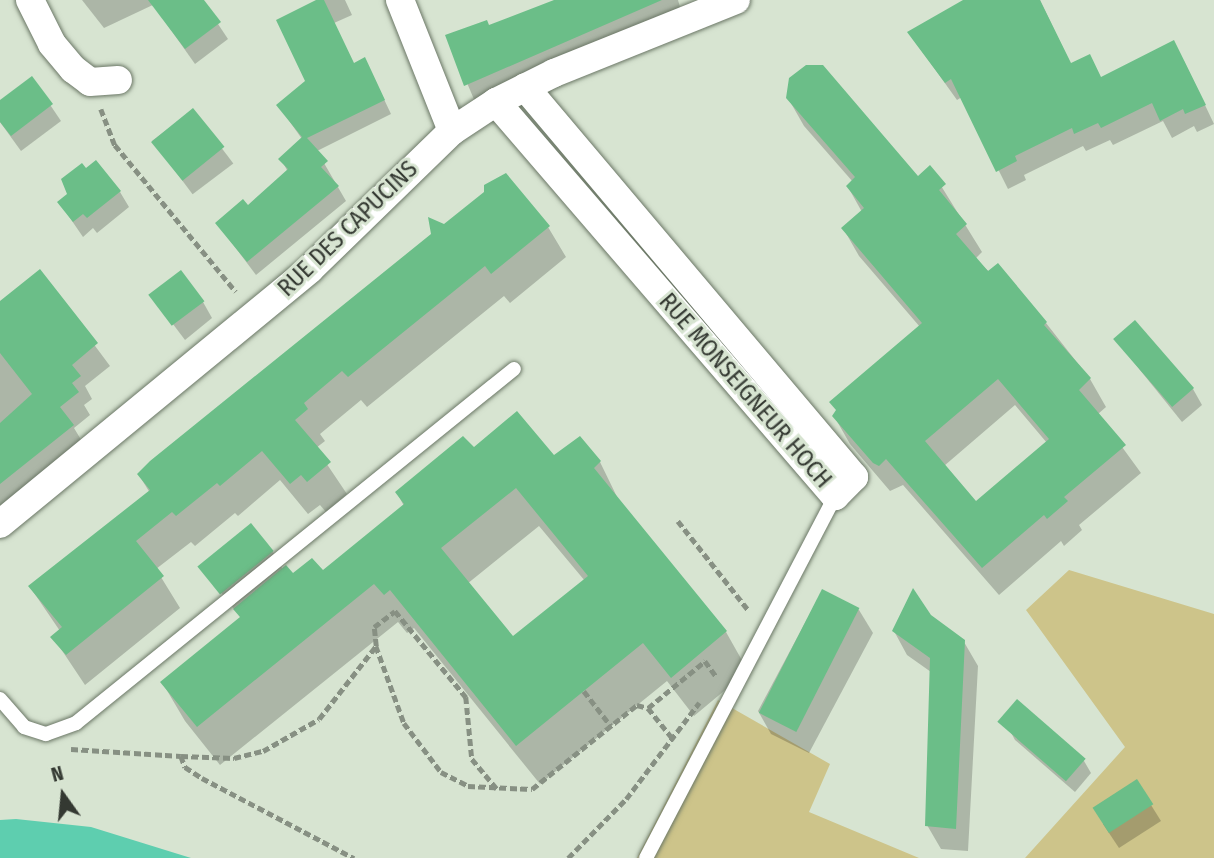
<!DOCTYPE html>
<html>
<head>
<meta charset="utf-8">
<style>
	body { margin:0 }
	#map { position:relative; width:1214px; height:858px; overflow:hidden; background:#d7e4d1; font-family:"Fira Sans Condensed",sans-serif }
	div>[style] { position:absolute }
	[style*='--x'] { left:calc(var(--x)*1px); top:calc(var(--y)*1px); width:calc(var(--w)*1px); rotate:calc(var(--a)*1deg) }
	.green>* { inset:0; background:#cdc48a }
	.water>* { inset:0; background:#5eceaf }
	.shadow>* { inset:0; background:#0003; transform-origin:0 0 }
	.building>* { inset:0; background:#6bbe88; transform-origin:0 0 }
	.path>* { height:4.5px; margin-top:-2.25px; transform-origin:0; background:repeating-linear-gradient(90deg,#879083 0 7px,transparent 0 10.5px) }
	.roads { filter:drop-shadow(0 0 2px #6b7766) drop-shadow(0 0 2px #6b7766) }
	.lane>* { height:14px; margin:-7px; padding:0 7px; transform-origin:7px; border-radius:7px; background:#fff }
	.street>* { height:28px; margin:-14px; padding:0 14px; transform-origin:14px; border-radius:14px; background:#fff }
	span { translate:-50% -50%; white-space:nowrap; text-align:center; line-height:1.15; -webkit-text-stroke:6px #d7e4d1; paint-order:stroke }
	.street-label { font-size:24px; color:#343932 }
	.north { position:absolute; left:28px; top:760px; width:70px; height:70px; -webkit-text-stroke:5px #d7e4d1; paint-order:stroke; rotate:345deg; font-size:19px; font-weight:700; line-height:28px; text-align:center; color:#343932 }
	.north::after { content:''; display:block; margin:auto; width:24px; height:32px; background:#343932; clip-path:polygon(50% 0,100% 100%,50% 72%,0 100%) }
</style>
</head>
<body>
<div id="map">
	<div class="green">
		<div style="clip-path:polygon(1069px 570px,1214px 614px,1214px 858px,1025px 858px,1125px 747px,1026px 610px)"></div>
		<div style="clip-path:polygon(718px 700px,830px 764px,809px 812px,919px 858px,637px 858px)"></div>
	</div>
	<div class="water">
		<div style="clip-path:polygon(16px 819px,91px 827px,191px 858px,0 858px,0 820px)"></div>
	</div>
	<div class="shadow">
		<div style="clip-path:polygon(82px 0,155px 0,157px 3px,104px 28px)"></div>
		<div style="clip-path:polygon(176px 0,202px 0,228px 39px,195px 64px,159px 13px)"></div>
		<div style="clip-path:polygon(316px 0,345px 0,352px 15px,334px 23px,354px 65px,372px 74px,391px 114px,317px 151px,346px 201px,256px 275px,217px 223px,248px 207px,288px 172px,281px 159px,302px 139px,278px 105px,307px 81px)"></div>
		<div style="clip-path:polygon(557px 0,678px 0,680px 7px,675px 19px,476px 104px,447px 36px,489px 27px)"></div>
		<div style="clip-path:polygon(971px 0,1040px 0,1071px 65px,1102px 79px,1184px 61px,1214px 124px,1197px 132px,1194px 126px,1172px 138px,1163px 121px,1113px 145px,1110px 140px,1086px 151px,1083px 146px,1024px 175px,1026px 180px,1008px 189px,962px 97px,957px 100px,909px 33px)"></div>
		<div style="clip-path:polygon(32px 78px,61px 121px,21px 151px,0 122px,0 102px)"></div>
		<div style="clip-path:polygon(evenodd,788px 98px,918px 178px,930px 168px,982px 252px,975px 259px,1046px 323px,1090px 379px,1106px 407px,1098px 414px,1141px 473px,1079px 525px,1082px 530px,1064px 546px,1061px 541px,999px 595px,903px 485px,890px 491px,850px 444px,834px 416px,920px 327px,859px 256px,843px 228px,862px 212px,848px 187px,853px 182px,804px 126px,788px 98px,1015px 405px,1047px 443px,976px 504px,944px 466px,1015px 405px)"></div>
		<div style="left:193px;top:110px;width:67px;height:51px;rotate:53deg"></div>
		<div style="clip-path:polygon(120px 192px,129px 207px,97px 233px,93px 228px,83px 237px,59px 202px)"></div>
		<div style="clip-path:polygon(444px 226px,548px 227px,566px 257px,510px 303px,504px 296px,367px 407px,361px 400px,320px 434px,325px 441px,316px 448px,347px 494px,326px 512px,320px 505px,308px 514px,280px 480px,238px 516px,235px 513px,195px 546px,191px 542px,156px 569px,180px 608px,85px 685px,53px 637px,60px 631px,30px 587px,150px 493px,139px 475px)"></div>
		<div style="clip-path:polygon(40px 272px,110px 366px,85px 386px,92px 399px,84px 405px,90px 415px,74px 428px,86px 448px,0 516px,0 321px)"></div>
		<div style="clip-path:polygon(151px 295px,203px 302px,212px 318px,185px 340px)"></div>
		<div style="clip-path:polygon(1115px 339px,1193px 389px,1202px 405px,1182px 422px)"></div>
		<div style="clip-path:polygon(evenodd,579px 438px,600px 462px,620px 503px,726px 632px,748px 671px,694px 716px,667px 681px,540px 784px,414px 628px,407px 633px,398px 622px,220px 765px,185px 721px,162px 682px,241px 618px,201px 567px,273px 552px,283px 570px,293px 576px,322px 573px,404px 506px,397px 493px,473px 450px,554px 457px,579px 438px,539px 526px,585px 581px,512px 639px,467px 584px,539px 526px)"></div>
		<div style="clip-path:polygon(822px 591px,859px 610px,873px 633px,809px 753px,771px 734px,758px 711px)"></div>
		<div style="clip-path:polygon(929px 616px,964px 642px,978px 666px,968px 851px,941px 849px,927px 825px,931px 672px,907px 655px,894px 631px)"></div>
		<div style="clip-path:polygon(1008px 727px,1084px 761px,1091px 773px,1075px 792px,1015px 740px)"></div>
		<div style="clip-path:polygon(1136px 781px,1161px 821px,1119px 848px,1103px 824px)"></div>
	</div>
	<div class="building">
		<div style="clip-path:polygon(148px 0,204px 0,221px 22px,185px 49px)"></div>
		<div style="clip-path:polygon(316px 0,324px 0,354px 63px,365px 57px,385px 100px,307px 138px,328px 161px,321px 167px,339px 186px,247px 262px,215px 223px,243px 199px,248px 205px,288px 169px,278px 159px,302px 137px,276px 105px,305px 81px,276px 20px)"></div>
		<div style="clip-path:polygon(554px 0,662px 0,464px 86px,445px 35px,487px 20px,489px 25px)"></div>
		<div style="clip-path:polygon(963px 0,1040px 0,1071px 63px,1090px 54px,1101px 77px,1174px 40px,1206px 105px,1185px 114px,1183px 109px,1160px 121px,1152px 103px,1101px 128px,1098px 123px,1074px 134px,1072px 128px,1015px 156px,1017px 161px,996px 172px,951px 79px,945px 83px,907px 32px)"></div>
		<div style="clip-path:polygon(evenodd,806px 65px,823px 65px,918px 176px,930px 165px,946px 184px,939px 190px,967px 224px,956px 234px,988px 271px,998px 263px,1047px 322px,1044px 325px,1091px 378px,1079px 390px,1126px 445px,1064px 497px,1068px 501px,1047px 519px,1044px 515px,982px 568px,886px 459px,879px 466px,873px 463px,832px 416px,836px 410px,829px 402px,922px 323px,841px 228px,864px 208px,846px 186px,855px 177px,786px 98px,789px 78px,806px 65px,998px 379px,1049px 439px,976px 501px,925px 441px,998px 379px)"></div>
		<div style="clip-path:polygon(32px 76px,53px 104px,11px 136px,0 122px,0 100px)"></div>
		<div style="left:193px;top:108px;width:50px;height:54px;rotate:51deg"></div>
		<div style="clip-path:polygon(96px 160px,121px 191px,87px 218px,83px 214px,73px 222px,57px 202px,67px 194px,61px 179px,82px 163px,86px 168px)"></div>
		<div style="clip-path:polygon(506px 173px,550px 226px,491px 274px,485px 266px,348px 377px,342px 371px,304px 403px,308px 409px,295px 420px,331px 462px,307px 482px,301px 475px,290px 484px,262px 451px,220px 486px,217px 483px,176px 516px,172px 512px,136px 541px,164px 576px,66px 655px,50px 637px,62px 627px,28px 586px,150px 490px,137px 474px,150px 461px,431px 234px,428px 217px,444px 224px,484px 192px,484px 185px)"></div>
		<div style="clip-path:polygon(40px 269px,98px 343px,72px 365px,81px 376px,72px 383px,79px 392px,60px 407px,74px 425px,0 484px,0 423px,32px 394px,0 353px,0 301px)"></div>
		<div style="left:181px;top:270px;width:39px;height:41px;rotate:53deg"></div>
		<div style="left:1135px;top:320px;width:90px;height:29px;rotate:49deg"></div>
		<div style="clip-path:polygon(evenodd,517px 411px,554px 455px,580px 436px,601px 461px,594px 468px,727px 631px,671px 678px,643px 643px,516px 746px,390px 590px,384px 595px,374px 584px,197px 727px,160px 682px,240px 617px,233px 609px,286px 565px,293px 573px,312px 558px,323px 570px,404px 504px,395px 492px,463px 436px,474px 447px,517px 411px,516px 488px,588px 576px,513px 636px,441px 548px,516px 488px)"></div>
		<div style="left:251px;top:523px;width:36px;height:69px;rotate:51deg"></div>
		<div style="clip-path:polygon(913px 588px,931px 615px,965px 640px,956px 829px,925px 826px,930px 658px,892px 631px)"></div>
		<div style="left:822px;top:589px;width:42px;height:139px;rotate:27deg"></div>
		<div style="left:1017px;top:699px;width:91px;height:30px;rotate:41deg"></div>
		<div style="left:1137px;top:779px;width:30px;height:53px;rotate:57deg"></div>
	</div>
	<div class="path">
		<div style="--x:101;--y:109;--w:39;--a:69"></div>
		<div style="--x:115;--y:145;--w:190;--a:50.5"></div>
		<div style="--x:678;--y:521;--w:115;--a:51.7"></div>
		<div style="--x:376;--y:646;--w:19;--a:-96"></div>
		<div style="--x:374;--y:627;--w:26;--a:-37"></div>
		<div style="--x:395;--y:611;--w:112;--a:50.5"></div>
		<div style="--x:466;--y:697;--w:62;--a:84.5"></div>
		<div style="--x:472;--y:759;--w:40;--a:50"></div>
		<div style="--x:584;--y:691;--w:44;--a:52.4"></div>
		<div style="--x:648;--y:708;--w:40;--a:51"></div>
		<div style="--x:71;--y:749;--w:110;--a:3.6"></div>
		<div style="--x:181;--y:756;--w:12;--a:70"></div>
		<div style="--x:185;--y:767;--w:20;--a:33"></div>
		<div style="--x:202;--y:778;--w:172;--a:27.8"></div>
		<div style="--x:181;--y:756;--w:53;--a:2.2"></div>
		<div style="--x:234;--y:758;--w:30;--a:-14"></div>
		<div style="--x:263;--y:751;--w:64;--a:-29.7"></div>
		<div style="--x:319;--y:719;--w:93;--a:-52"></div>
		<div style="--x:376;--y:646;--w:82;--a:70"></div>
		<div style="--x:404;--y:723;--w:61;--a:52.9"></div>
		<div style="--x:441;--y:772;--w:30;--a:27"></div>
		<div style="--x:468;--y:786;--w:64;--a:2.7"></div>
		<div style="--x:532;--y:789;--w:134;--a:-38.7"></div>
		<div style="--x:637;--y:705;--w:11;--a:15"></div>
		<div style="--x:648;--y:708;--w:74;--a:-39.5"></div>
		<div style="--x:705;--y:661;--w:19;--a:54"></div>
		<div style="--x:568;--y:858;--w:83;--a:-45.5"></div>
		<div style="--x:626;--y:799;--w:121;--a:-52.8"></div>
	</div>
	<div class="roads">
		<div class="lane">
			<div style="--x:0;--y:699;--w:37;--a:49"></div>
			<div style="--x:24;--y:727;--w:23;--a:18"></div>
			<div style="--x:46;--y:734;--w:32;--a:-20"></div>
			<div style="--x:76;--y:723;--w:563;--a:-38.95"></div>
			<div style="--x:646;--y:858;--w:408;--a:-62.4"></div>
		</div>
		<div class="street">
			<div style="--x:30;--y:0;--w:49;--a:63.4"></div>
			<div style="--x:52;--y:44;--w:33;--a:50"></div>
			<div style="--x:73;--y:69;--w:21;--a:37"></div>
			<div style="--x:90;--y:82;--w:28;--a:-4"></div>
			<div style="--x:400;--y:0;--w:141;--a:68.3"></div>
			<div style="--x:496;--y:102;--w:520;--a:49.29"></div>
			<div style="--x:835;--y:496;--w:27;--a:-45"></div>
			<div style="--x:854;--y:477;--w:510;--a:-130.15"></div>
			<div style="--x:0;--y:524;--w:401;--a:-39.4"></div>
			<div style="--x:310;--y:269;--w:198;--a:-44.2"></div>
			<div style="--x:452;--y:131;--w:53;--a:-33.4"></div>
			<div style="--x:496;--y:102;--w:65;--a:-26.6"></div>
			<div style="--x:554;--y:73;--w:196;--a:-21.9"></div>
		</div>
	</div>
	<div class="street-label">
		<span style="left:348px;top:229px;rotate:-44deg">RUE DES CAPUCINS</span>
		<span style="left:745px;top:391px;rotate:49deg">RUE MONSEIGNEUR HOCH</span>
	</div>
	<div class="north">N</div>
</div>
</body>
</html>
